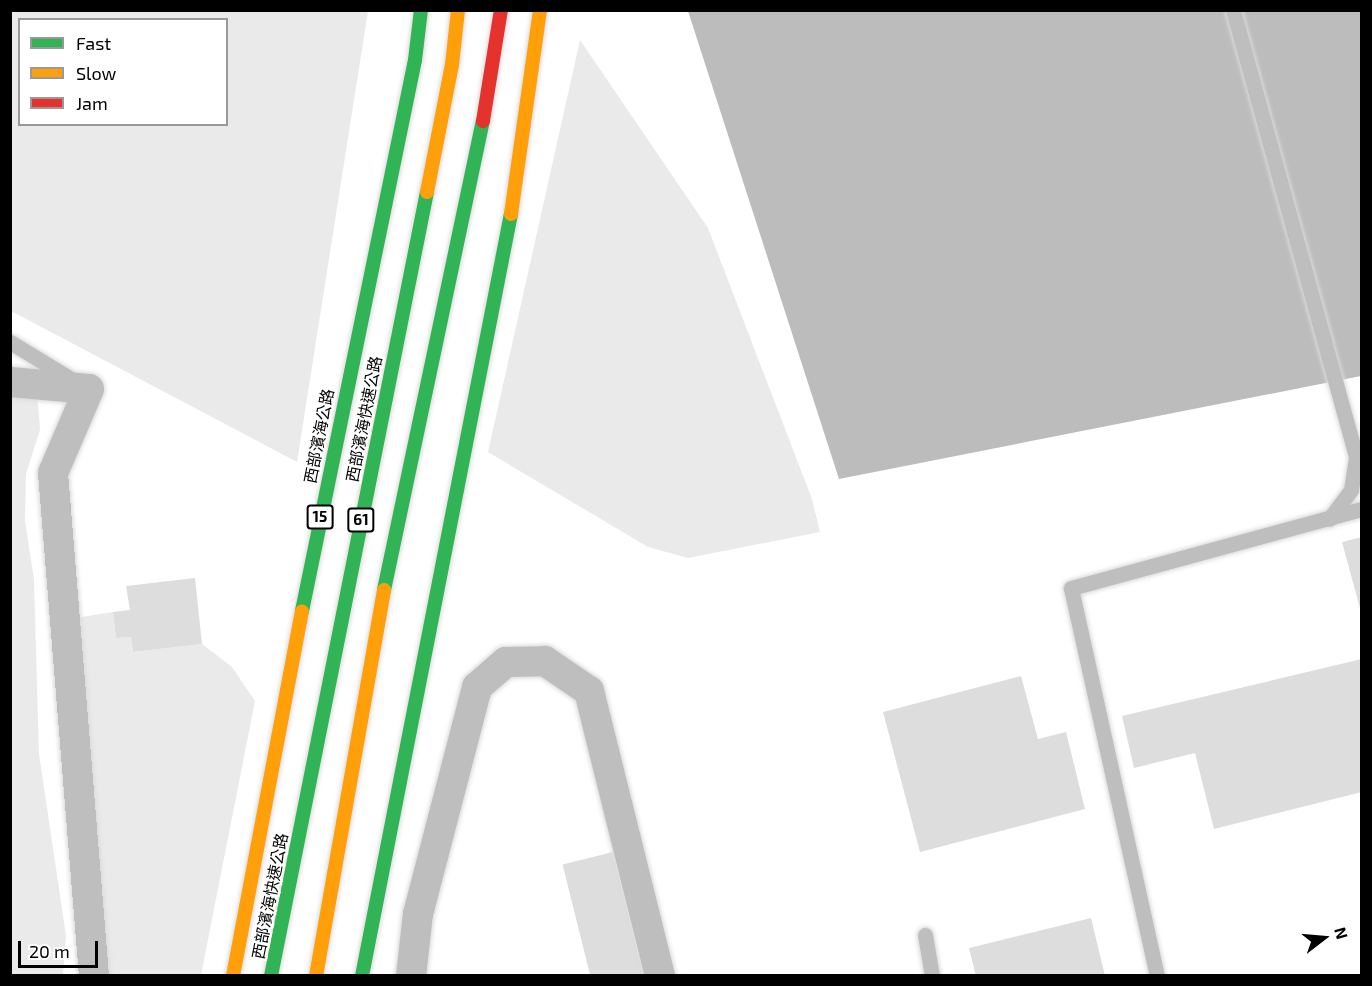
<!DOCTYPE html>
<html>
<head>
<meta charset="utf-8">
<style>
	body { margin:0 }
	#map { position:relative; width:1372px; height:986px; overflow:hidden; background:#fff; font-family:"Exo 2","Noto Sans TC",sans-serif }
	div>[style] { position:absolute }
	[style*='--x'] { left:calc(var(--x)*1px); top:calc(var(--y)*1px); width:calc(var(--w)*1px); rotate:calc(var(--a)*1deg) }
	.green>* { inset:0; background:#eaeaea }
	.water>* { inset:0; background:#bcbcbc }
	.building>* { inset:0; background:#ddd; transform-origin:0 0 }
	.roads { filter:drop-shadow(0 0 2px #dbdbdb) drop-shadow(0 0 2px #dbdbdb) }
	.lane>* { height:15px; margin:-7.5px; padding:0 7.5px; transform-origin:7.5px; border-radius:7.5px; background:#bebebe }
	.street>* { height:30px; margin:-15px; padding:0 15px; transform-origin:15px; border-radius:15px; background:#bebebe }
	.fast>* { height:14px; margin:-7px; padding:0 7px; transform-origin:7px; border-radius:7px; background:#30b455 }
	.slow>* { height:14px; margin:-7px; padding:0 7px; transform-origin:7px; border-radius:7px; background:#ff9f0a }
	.jam>* { height:14px; margin:-7px; padding:0 7px; transform-origin:7px; border-radius:7px; background:#e5322d }
	span { translate:-50% -50%; white-space:nowrap; text-align:center; line-height:1.15; -webkit-text-stroke:4.5px #fff; paint-order:stroke }
	.shield-label span { padding:2px 4px; background:#fff; border:2px solid; border-radius:4px; -webkit-text-stroke-width:0 }
	.shield-label { font-size:15px; color:#000; font-weight:700 }
	.street-label { font-size:16px; color:#000 }
	.frame { position:absolute; inset:0; border:12px solid #000; pointer-events:none }
	.legend { position:absolute; left:18px; top:18px; width:210px; height:108px; box-sizing:border-box; background:#fff; border:2px solid #999; margin:0; padding:8px 10px; list-style:none; font-size:18px; color:#000 }
	.legend li { display:flex; align-items:center; gap:12px; height:30px }
	.legend b { width:30px; border:2px solid #999 }
	.north { position:absolute; left:1294px; top:908px; width:60px; height:60px; -webkit-text-stroke:4px #fff; paint-order:stroke; rotate:74deg; font-size:16px; font-weight:700; line-height:24px; text-align:center; color:#000 }
	.north::after { content:''; display:block; margin:auto; width:21px; height:27px; background:#000; clip-path:polygon(50% 0,100% 100%,50% 72%,0 100%) }
	.scale { position:absolute; left:18px; top:941px; width:80px; height:27px; box-sizing:border-box; border:3px solid #000; border-top:0; padding-left:8px; font-size:18px; line-height:21px; white-space:nowrap; color:#000; -webkit-text-stroke:4px #fff; paint-order:stroke }
</style>
</head>
<body>
<div id="map">
	<div class="green">
		<div style="clip-path:polygon(evenodd,10px 11px,368px 11px,297px 462px,11px 311px,10px 11px,20px 20px,226px 20px,226px 124px,20px 124px,20px 20px)"></div>
		<div style="clip-path:polygon(580px 40px,708px 228px,812px 499px,820px 532px,688px 558px,648px 547px,488px 452px)"></div>
		<div style="clip-path:polygon(10px 382px,31px 389px,38px 402px,40px 430px,26px 474px,25px 521px,34px 579px,39px 754px,66px 936px,63px 975px,11px 975px)"></div>
		<div style="clip-path:polygon(113px 612px,116px 638px,131px 637px,133px 652px,202px 644px,232px 667px,255px 701px,201px 975px,101px 975px,74px 624px,82px 617px)"></div>
	</div>
	<div class="water">
		<div style="clip-path:polygon(688px 11px,1361px 11px,1361px 376px,839px 479px)"></div>
	</div>
	<div class="building">
		<div style="clip-path:polygon(1362px 537px,1362px 612px,1361px 612px,1342px 542px)"></div>
		<div style="clip-path:polygon(195px 578px,202px 644px,133px 652px,131px 637px,116px 638px,113px 612px,130px 610px,126px 586px)"></div>
		<div style="clip-path:polygon(1362px 659px,1362px 792px,1214px 829px,1195px 753px,1134px 768px,1122px 716px)"></div>
		<div style="clip-path:polygon(1021px 676px,1038px 739px,1066px 732px,1085px 809px,920px 852px,883px 712px)"></div>
		<div style="left:613px;top:852px;width:128px;height:52px;rotate:76deg"></div>
		<div style="clip-path:polygon(1091px 918px,1105px 976px,976px 976px,969px 948px)"></div>
	</div>
	<div class="roads">
		<div class="lane">
			<div style="--x:1233;--y:10;--w:465;--a:74.6"></div>
			<div style="--x:1356;--y:458;--w:32;--a:99"></div>
			<div style="--x:1351;--y:490;--w:36;--a:127"></div>
			<div style="--x:10;--y:342;--w:77;--a:31.2"></div>
			<div style="--x:925;--y:935;--w:42;--a:80.3"></div>
			<div style="--x:1157;--y:976;--w:397;--a:-102.5"></div>
			<div style="--x:1071;--y:588;--w:302;--a:-15.2"></div>
		</div>
		<div class="street">
			<div style="--x:10;--y:382;--w:79;--a:5.1"></div>
			<div style="--x:89;--y:389;--w:91;--a:113.2"></div>
			<div style="--x:53;--y:473;--w:505;--a:85.34"></div>
			<div style="--x:411;--y:976;--w:62;--a:-83.6"></div>
			<div style="--x:418;--y:914;--w:235;--a:-75.4"></div>
			<div style="--x:477;--y:687;--w:38;--a:-41"></div>
			<div style="--x:506;--y:662;--w:39;--a:-1"></div>
			<div style="--x:545;--y:661;--w:53;--a:34.3"></div>
			<div style="--x:589;--y:691;--w:294;--a:76"></div>
		</div>
		<div class="fast">
			<div style="--x:384;--y:590;--w:479;--a:-78.1"></div>
			<div style="--x:302;--y:611;--w:562;--a:-78.41"></div>
			<div style="--x:415;--y:60;--w:50;--a:-83.2"></div>
			<div style="--x:271;--y:976;--w:799;--a:-78.75"></div>
			<div style="--x:362;--y:976;--w:776;--a:-78.94"></div>
		</div>
		<div class="slow">
			<div style="--x:427;--y:192;--w:129;--a:-78.9"></div>
			<div style="--x:452;--y:65;--w:55;--a:-83.8"></div>
			<div style="--x:511;--y:214;--w:206;--a:-81.9"></div>
			<div style="--x:233;--y:976;--w:371;--a:-79.3"></div>
			<div style="--x:316;--y:976;--w:392;--a:-80"></div>
		</div>
		<div class="jam">
			<div style="--x:483;--y:121;--w:112;--a:-80.8"></div>
		</div>
	</div>
	<div class="shield-label">
		<span style="left:320px;top:517px">15</span>
		<span style="left:361px;top:520px">61</span>
	</div>
	<div class="street-label">
		<span style="left:364px;top:419px;rotate:-79deg">西部濱海快速公路</span>
		<span style="left:319px;top:436px;rotate:-79deg">西部濱海公路</span>
		<span style="left:270px;top:896px;rotate:-79deg">西部濱海快速公路</span>
	</div>
	<div class="frame"></div>
	<ul class="legend">
	<li><b style="height:8px;background:#30b455"></b>Fast</li>
	<li><b style="height:8px;background:#ff9f0a"></b>Slow</li>
	<li><b style="height:8px;background:#e5322d"></b>Jam</li>
	</ul>
	<div class="north">N</div>
	<div class="scale">20 m</div>
</div>
</body>
</html>
